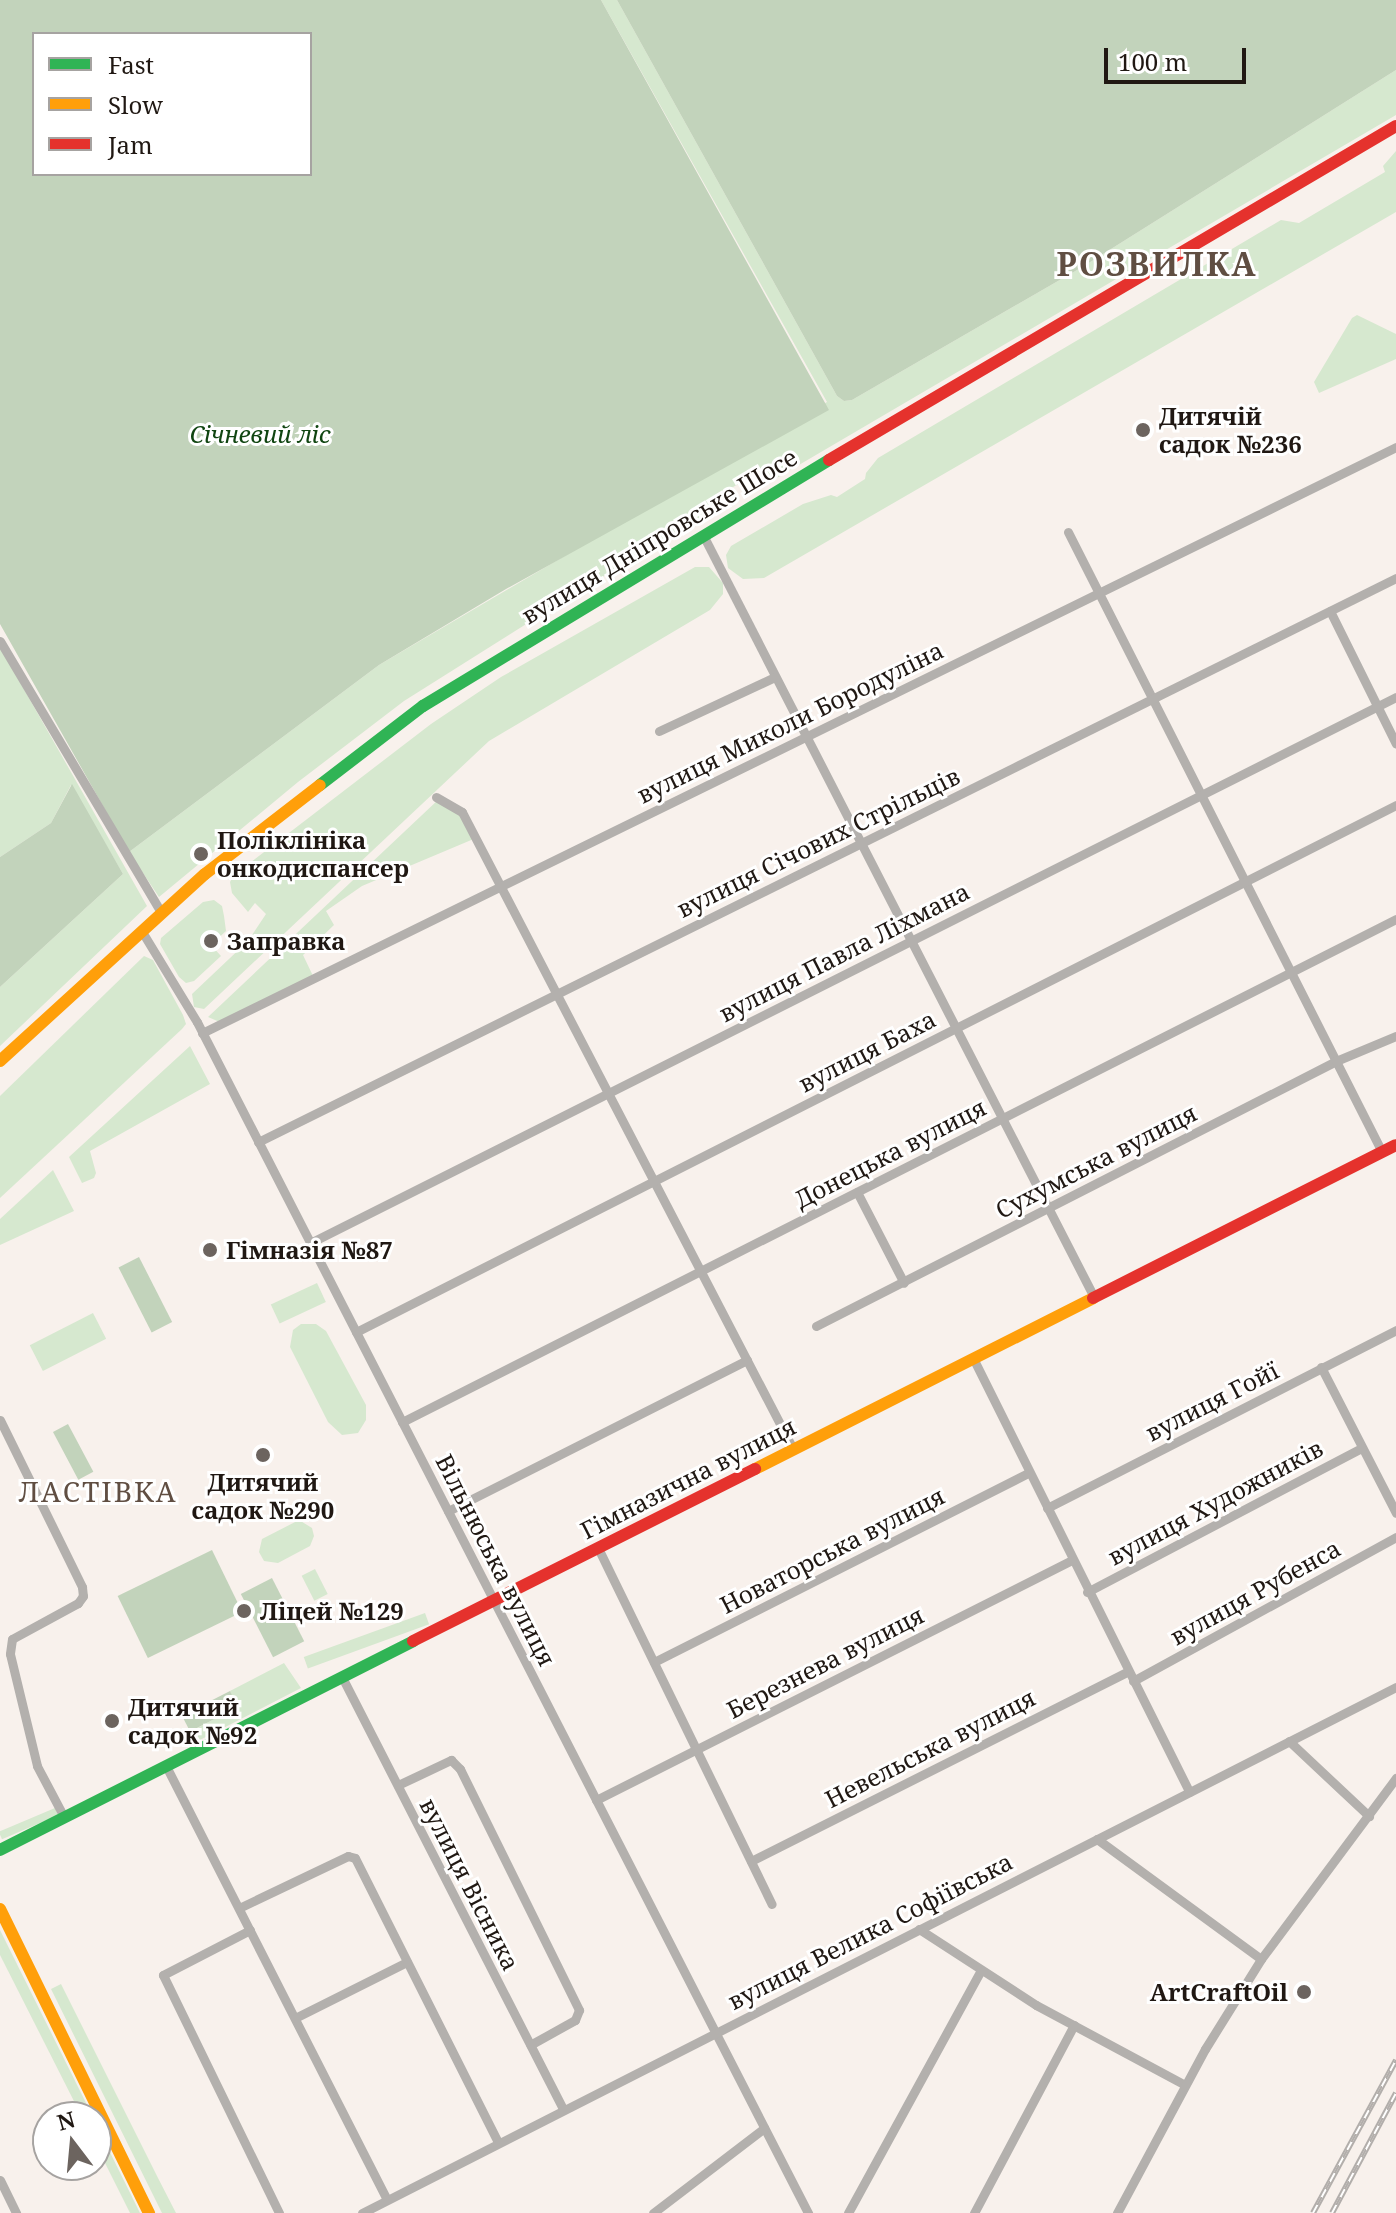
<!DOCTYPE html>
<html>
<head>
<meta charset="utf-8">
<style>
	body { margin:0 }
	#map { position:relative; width:1396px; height:2213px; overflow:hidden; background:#f8f1ec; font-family:"Noto Serif",serif }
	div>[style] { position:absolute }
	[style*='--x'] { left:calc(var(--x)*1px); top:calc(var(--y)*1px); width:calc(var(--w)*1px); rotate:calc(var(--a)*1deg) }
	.green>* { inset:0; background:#d6e8cf; transform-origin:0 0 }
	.forest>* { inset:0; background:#c2d3bb; transform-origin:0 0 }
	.street>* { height:9px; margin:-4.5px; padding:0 4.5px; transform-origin:4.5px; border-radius:4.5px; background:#b3b0ad }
	.fast>* { height:12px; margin:-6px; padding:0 6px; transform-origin:6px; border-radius:6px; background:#30b455 }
	.slow>* { height:12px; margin:-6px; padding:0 6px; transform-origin:6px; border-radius:6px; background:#ff9f0a }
	.jam>* { height:12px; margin:-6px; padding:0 6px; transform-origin:6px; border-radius:6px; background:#e5322d }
	.rail>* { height:6px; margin-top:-3px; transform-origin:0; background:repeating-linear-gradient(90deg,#fff 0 9px,#b2aeab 0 18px); box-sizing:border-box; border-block:2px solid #b2aeab }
	.dots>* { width:22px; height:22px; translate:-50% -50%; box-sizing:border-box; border:4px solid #fff; border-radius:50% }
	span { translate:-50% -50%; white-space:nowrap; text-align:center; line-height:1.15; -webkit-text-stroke:6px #fff; paint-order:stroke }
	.poi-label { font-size:24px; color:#201813; font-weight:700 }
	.left { translate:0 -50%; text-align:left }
	.right { translate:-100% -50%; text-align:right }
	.park-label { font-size:24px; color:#104511; font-style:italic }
	.street-label { font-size:24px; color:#201813 }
	.quarter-label { font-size:28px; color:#604e42; letter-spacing:2px }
	.district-label { font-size:32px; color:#604e42; font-weight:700; letter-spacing:2px }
	.legend { position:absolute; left:32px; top:32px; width:280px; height:144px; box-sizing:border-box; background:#fff; border:2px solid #a6a3a1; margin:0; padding:10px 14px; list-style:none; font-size:24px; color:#201813 }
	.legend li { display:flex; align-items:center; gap:16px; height:40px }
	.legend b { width:40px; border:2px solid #a6a3a1 }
	.north { position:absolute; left:32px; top:2101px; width:80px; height:80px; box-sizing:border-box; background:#fff; border:2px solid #a6a3a1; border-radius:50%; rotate:344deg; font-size:22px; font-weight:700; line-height:32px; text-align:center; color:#201813 }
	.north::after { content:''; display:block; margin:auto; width:28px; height:36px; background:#6c645f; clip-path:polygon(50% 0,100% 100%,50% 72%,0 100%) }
	.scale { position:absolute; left:1104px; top:48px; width:142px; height:36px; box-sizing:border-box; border:4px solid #201813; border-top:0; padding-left:10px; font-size:24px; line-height:28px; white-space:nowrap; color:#201813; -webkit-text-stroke:6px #fff; paint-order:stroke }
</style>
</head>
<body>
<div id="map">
	<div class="green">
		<div style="clip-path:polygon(601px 0,617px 0,837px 396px,844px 401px,852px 400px,1084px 266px,1396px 70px,1396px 115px,775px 479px,742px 482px,726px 491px,721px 508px,701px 523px,593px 582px,404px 701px,298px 782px,159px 897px,129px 852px,379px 665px,827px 402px)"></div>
		<div style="clip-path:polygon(1396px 151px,1396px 212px,764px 578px,743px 579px,728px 568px,726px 555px,731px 546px,803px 504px,831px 495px,837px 497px,865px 479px,866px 473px,878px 458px,1281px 220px,1299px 223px,1385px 172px,1383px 166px)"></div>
		<div style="clip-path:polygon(1357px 315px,1396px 334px,1396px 359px,1319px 393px,1314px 382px,1352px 318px)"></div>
		<div style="clip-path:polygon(695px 567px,709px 567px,723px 583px,723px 594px,710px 610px,489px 741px,204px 1009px,194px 1007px,192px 994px,248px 941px,266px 914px,255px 903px,248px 912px,232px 893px,230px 882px,234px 875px,431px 724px,501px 677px)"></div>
		<div style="clip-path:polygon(0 647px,147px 906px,0 1046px,0 987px,123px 874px,71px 785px,51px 823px,0 857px)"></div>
		<div style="clip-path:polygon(439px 799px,462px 812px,476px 838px,362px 886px,326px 911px,334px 925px,303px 955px,314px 978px,222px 1023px,208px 1017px)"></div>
		<div style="clip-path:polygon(214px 900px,222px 906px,224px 916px,226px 931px,211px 945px,221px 956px,194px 981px,186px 983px,179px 977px,160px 944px,161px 938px,203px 902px)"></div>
		<div style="clip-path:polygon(144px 956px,153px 960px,183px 1015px,186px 1024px,182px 1029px,0 1198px,0 1096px)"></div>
		<div style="clip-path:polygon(190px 1046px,210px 1084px,90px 1151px,96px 1173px,94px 1178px,82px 1183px,69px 1157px)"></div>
		<div style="clip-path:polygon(53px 1170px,74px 1211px,0 1245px,0 1219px)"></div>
		<div style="left:317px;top:1283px;width:21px;height:51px;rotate:65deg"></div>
		<div style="left:93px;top:1313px;width:29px;height:71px;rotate:63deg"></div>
		<div style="clip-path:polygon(301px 1324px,316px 1324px,326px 1331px,366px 1405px,366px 1420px,358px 1433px,342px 1435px,328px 1422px,290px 1347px,293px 1330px)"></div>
		<div style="clip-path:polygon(299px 1520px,312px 1528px,314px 1536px,310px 1546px,278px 1563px,264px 1561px,259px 1552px,262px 1539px)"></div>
		<div style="left:315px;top:1569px;width:28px;height:15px;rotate:63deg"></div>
		<div style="left:425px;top:1613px;width:12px;height:129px;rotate:70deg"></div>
		<div style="clip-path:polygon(284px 1663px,301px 1688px,196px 1742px,190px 1732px,237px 1707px,230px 1691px)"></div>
		<div style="left:55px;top:1808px;width:8px;height:61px;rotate:67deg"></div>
		<div style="clip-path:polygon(0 1930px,93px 2117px,82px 2117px,0 1955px)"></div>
		<div style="clip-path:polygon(61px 1984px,158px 2178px,176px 2213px,162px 2213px,51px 1989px)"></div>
		<div style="clip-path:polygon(96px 2124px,140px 2213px,130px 2213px,96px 2145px)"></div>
	</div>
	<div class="forest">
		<div style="clip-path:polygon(evenodd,0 0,601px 0,829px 410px,506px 589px,379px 665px,129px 852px,0 624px,0 0,34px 34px,310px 34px,310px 174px,34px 174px,34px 34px)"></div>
		<div style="clip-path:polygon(617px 0,1396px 0,1396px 70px,1084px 266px,852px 400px,844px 401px,837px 396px)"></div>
		<div style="clip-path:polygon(72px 784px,123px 874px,0 987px,0 857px,51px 823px)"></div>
		<div style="left:139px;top:1257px;width:73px;height:23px;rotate:63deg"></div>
		<div style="left:68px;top:1424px;width:54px;height:17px;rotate:62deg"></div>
		<div style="left:212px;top:1550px;width:69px;height:105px;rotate:64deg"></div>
		<div style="left:272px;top:1578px;width:71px;height:35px;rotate:63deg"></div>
		<div style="left:230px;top:1691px;width:18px;height:54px;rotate:63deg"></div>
	</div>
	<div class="street">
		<div style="--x:1068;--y:532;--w:695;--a:63.14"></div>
		<div style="--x:703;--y:535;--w:856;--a:62.84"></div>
		<div style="--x:1330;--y:611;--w:148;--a:63.6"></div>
		<div style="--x:0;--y:641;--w:315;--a:59.3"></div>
		<div style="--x:659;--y:731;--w:128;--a:-25"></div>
		<div style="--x:436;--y:797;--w:30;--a:30"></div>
		<div style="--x:462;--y:812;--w:718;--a:62.54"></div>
		<div style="--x:141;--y:930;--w:108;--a:58.7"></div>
		<div style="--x:197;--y:1022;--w:1339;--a:62.84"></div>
		<div style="--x:202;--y:1033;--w:1330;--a:-26.14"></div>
		<div style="--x:258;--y:1142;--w:1270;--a:-26.36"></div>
		<div style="--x:857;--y:1192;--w:102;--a:62.7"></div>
		<div style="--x:310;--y:1243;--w:1216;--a:-26.69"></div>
		<div style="--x:816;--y:1326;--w:584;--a:-27"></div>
		<div style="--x:1336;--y:1061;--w:65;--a:-22.6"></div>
		<div style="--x:356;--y:1332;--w:1166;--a:-26.87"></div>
		<div style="--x:973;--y:1358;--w:485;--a:63.5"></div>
		<div style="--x:1321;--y:1367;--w:164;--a:62.8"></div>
		<div style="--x:0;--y:1420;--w:186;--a:63.8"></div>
		<div style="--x:82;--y:1587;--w:9;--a:84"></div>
		<div style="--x:83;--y:1596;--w:9;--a:126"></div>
		<div style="--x:78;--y:1603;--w:75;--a:151.4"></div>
		<div style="--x:12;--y:1639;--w:15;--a:98"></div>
		<div style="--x:10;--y:1654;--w:115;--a:76.4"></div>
		<div style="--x:37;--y:1766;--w:58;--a:62.1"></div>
		<div style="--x:402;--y:1422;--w:1114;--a:-26.84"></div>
		<div style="--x:1047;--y:1508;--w:392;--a:-27"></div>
		<div style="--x:448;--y:1511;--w:335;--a:-26.8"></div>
		<div style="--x:598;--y:1548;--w:396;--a:64"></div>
		<div style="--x:1087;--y:1592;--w:310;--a:-27.7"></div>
		<div style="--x:654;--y:1662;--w:419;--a:-26.8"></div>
		<div style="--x:342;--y:1677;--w:485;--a:62.9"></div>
		<div style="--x:1133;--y:1681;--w:300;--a:-28.7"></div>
		<div style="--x:1289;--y:1741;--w:110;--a:43.2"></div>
		<div style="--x:166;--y:1766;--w:486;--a:63"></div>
		<div style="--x:398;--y:1785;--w:59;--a:-25.3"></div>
		<div style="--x:451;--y:1760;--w:13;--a:45"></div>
		<div style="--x:460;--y:1769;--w:269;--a:63.7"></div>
		<div style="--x:579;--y:2010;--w:11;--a:112"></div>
		<div style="--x:575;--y:2020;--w:51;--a:150.9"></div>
		<div style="--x:596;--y:1800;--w:533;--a:-26.76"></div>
		<div style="--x:1097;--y:1839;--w:203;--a:36.2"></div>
		<div style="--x:751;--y:1861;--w:422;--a:-26.7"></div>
		<div style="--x:239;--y:1908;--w:121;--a:-25.5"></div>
		<div style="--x:348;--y:1856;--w:7;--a:16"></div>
		<div style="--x:355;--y:1858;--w:318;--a:63.3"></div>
		<div style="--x:919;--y:1929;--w:140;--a:33"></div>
		<div style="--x:1036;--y:2005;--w:169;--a:28.2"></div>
		<div style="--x:250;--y:1930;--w:98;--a:152.7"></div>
		<div style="--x:163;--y:1975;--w:265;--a:64"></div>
		<div style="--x:295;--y:2018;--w:125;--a:-26.6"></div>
		<div style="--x:0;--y:2180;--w:37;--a:64"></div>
		<div style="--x:362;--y:2213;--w:1160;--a:-26.96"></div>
		<div style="--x:653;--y:2213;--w:140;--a:-37.4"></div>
		<div style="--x:848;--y:2213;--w:275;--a:-61.3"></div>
		<div style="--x:974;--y:2213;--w:213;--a:-62"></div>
		<div style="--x:1117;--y:2213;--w:186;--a:-61.8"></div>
		<div style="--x:1205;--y:2049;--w:106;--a:-58.1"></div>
		<div style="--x:1261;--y:1959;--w:226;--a:-53.3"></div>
	</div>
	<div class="fast">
		<div style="--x:320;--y:785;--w:130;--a:-37.5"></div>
		<div style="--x:423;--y:706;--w:475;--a:-31.2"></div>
		<div style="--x:0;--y:1850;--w:463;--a:-26.8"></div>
	</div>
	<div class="slow">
		<div style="--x:0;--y:1061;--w:277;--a:-42.4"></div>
		<div style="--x:205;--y:874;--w:145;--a:-37.7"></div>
		<div style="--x:755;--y:1469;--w:379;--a:-26.8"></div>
		<div style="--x:0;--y:1909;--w:339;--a:63.9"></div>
	</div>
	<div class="jam">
		<div style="--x:829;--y:460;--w:658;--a:-30.5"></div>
		<div style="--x:1093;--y:1298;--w:339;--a:-26.8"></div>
		<div style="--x:413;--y:1641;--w:383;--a:-26.7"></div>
	</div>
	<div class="rail">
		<div style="--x:1313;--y:2213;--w:174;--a:-61.5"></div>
		<div style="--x:1332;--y:2213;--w:136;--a:-61.9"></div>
	</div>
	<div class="dots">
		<div style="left:1143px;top:430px;background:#6c645f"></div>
		<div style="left:201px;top:854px;background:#6c645f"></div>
		<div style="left:211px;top:941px;background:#6c645f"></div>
		<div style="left:210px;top:1250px;background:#6c645f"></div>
		<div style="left:263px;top:1455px;background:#6c645f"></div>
		<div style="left:244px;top:1611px;background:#6c645f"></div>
		<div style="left:112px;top:1721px;background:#6c645f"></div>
		<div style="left:1304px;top:1992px;background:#6c645f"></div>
	</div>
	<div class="poi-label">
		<span class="left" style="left:1159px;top:430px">Дитячій<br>садок №236</span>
		<span class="left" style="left:217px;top:854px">Поліклініка<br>онкодиспансер</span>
		<span class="left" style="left:227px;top:941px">Заправка</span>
		<span class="left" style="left:226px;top:1250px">Гімназія №87</span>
		<span style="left:263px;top:1496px">Дитячий<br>садок №290</span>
		<span class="left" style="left:260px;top:1611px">Ліцей №129</span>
		<span class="left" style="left:128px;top:1721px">Дитячий<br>садок №92</span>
		<span class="right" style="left:1288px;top:1992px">ArtCraftOil</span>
	</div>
	<div class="park-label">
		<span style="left:260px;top:434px">Січневий ліс</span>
	</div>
	<div class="street-label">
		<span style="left:659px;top:536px;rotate:-31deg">вулиця Дніпровське Шосе</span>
		<span style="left:790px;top:722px;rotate:-26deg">вулиця Миколи Бородуліна</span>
		<span style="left:818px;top:842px;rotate:-26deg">вулиця Січових Стрільців</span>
		<span style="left:844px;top:952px;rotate:-27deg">вулиця Павла Ліхмана</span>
		<span style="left:867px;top:1051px;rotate:-27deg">вулиця Баха</span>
		<span style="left:890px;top:1153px;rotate:-27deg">Донецька вулиця</span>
		<span style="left:1096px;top:1161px;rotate:-27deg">Сухумська вулиця</span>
		<span style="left:1212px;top:1401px;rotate:-27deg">вулиця Гойї</span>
		<span style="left:688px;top:1478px;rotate:-27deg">Гімназична вулиця</span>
		<span style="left:1215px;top:1502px;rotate:-28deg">вулиця Художників</span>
		<span style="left:832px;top:1550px;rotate:-27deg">Новаторська вулиця</span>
		<span style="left:496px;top:1560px;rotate:63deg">Вільнюська вулиця</span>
		<span style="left:1255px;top:1592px;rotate:-29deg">вулиця Рубенса</span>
		<span style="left:825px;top:1662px;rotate:-27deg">Березнева вулиця</span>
		<span style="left:930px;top:1748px;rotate:-27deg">Невельська вулиця</span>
		<span style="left:470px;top:1884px;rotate:63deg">вулиця Вісника</span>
		<span style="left:870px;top:1931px;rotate:-27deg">вулиця Велика Софіївська</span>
	</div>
	<div class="quarter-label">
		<span style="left:98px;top:1491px">ЛАСТІВКА</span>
	</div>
	<div class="district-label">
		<span style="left:1157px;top:264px">РОЗВИЛКА</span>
	</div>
	<ul class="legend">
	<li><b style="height:10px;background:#30b455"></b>Fast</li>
	<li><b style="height:10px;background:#ff9f0a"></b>Slow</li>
	<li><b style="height:10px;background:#e5322d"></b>Jam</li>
	</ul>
	<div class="north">N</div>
	<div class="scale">100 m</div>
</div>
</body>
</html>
